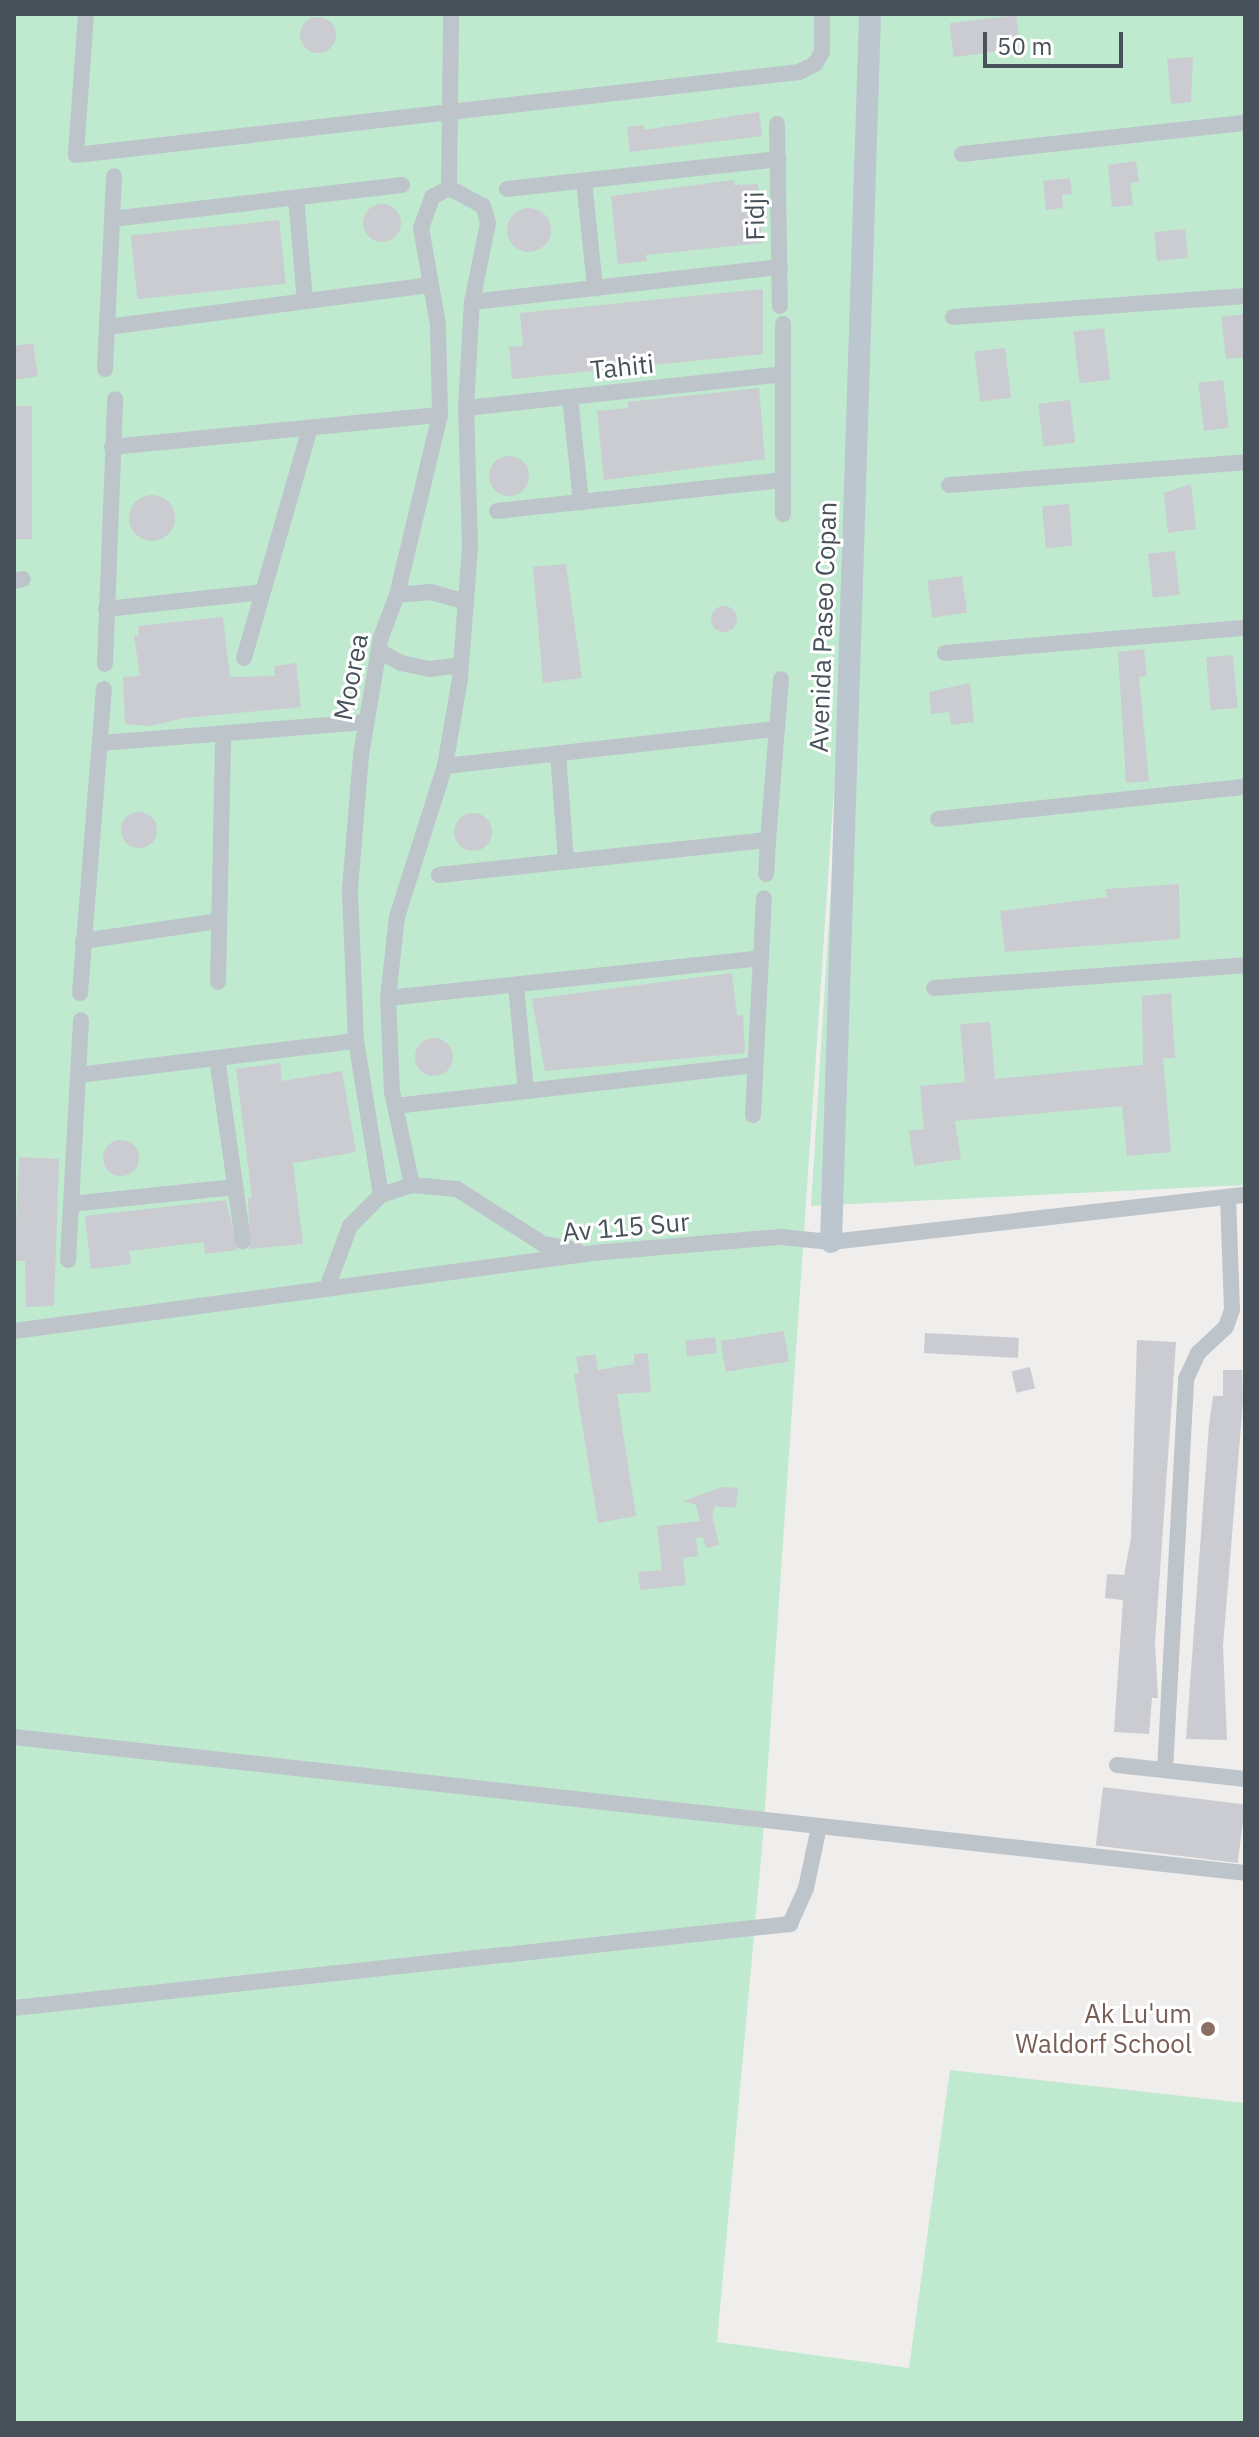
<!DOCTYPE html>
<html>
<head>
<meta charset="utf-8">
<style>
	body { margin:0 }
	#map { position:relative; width:1259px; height:2437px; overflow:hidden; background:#f0eded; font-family:"IBM Plex Sans",sans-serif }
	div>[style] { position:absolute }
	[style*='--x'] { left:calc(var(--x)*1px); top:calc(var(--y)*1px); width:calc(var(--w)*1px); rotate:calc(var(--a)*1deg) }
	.green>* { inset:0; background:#bfeacf }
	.building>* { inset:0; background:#caccd1; transform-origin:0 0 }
	.round { border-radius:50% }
	.street>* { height:16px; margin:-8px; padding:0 8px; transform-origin:8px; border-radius:8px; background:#bdc5cb }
	.secondary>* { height:22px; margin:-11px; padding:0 11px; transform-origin:11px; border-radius:11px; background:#bcc6cf }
	.dots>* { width:22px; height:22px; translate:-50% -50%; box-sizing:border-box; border:4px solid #fff; border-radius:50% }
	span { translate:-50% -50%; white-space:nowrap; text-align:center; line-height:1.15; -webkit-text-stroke:6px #fff; paint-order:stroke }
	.street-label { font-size:26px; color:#475159 }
	.education-label { font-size:26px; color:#785e54 }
	.right { translate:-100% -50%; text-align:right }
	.frame { position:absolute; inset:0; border:16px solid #475159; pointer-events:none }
	.scale { position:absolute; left:983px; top:32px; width:140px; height:36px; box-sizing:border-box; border:4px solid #475159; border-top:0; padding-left:10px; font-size:24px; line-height:28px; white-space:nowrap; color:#475159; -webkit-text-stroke:6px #fff; paint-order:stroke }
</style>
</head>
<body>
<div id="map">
	<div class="green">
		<div style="clip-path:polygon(14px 14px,1245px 14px,1245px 1185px,811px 1206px,877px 156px,763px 1837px,717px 2342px,909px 2368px,950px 2070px,1245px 2103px,1245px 2423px,14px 2423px)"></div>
	</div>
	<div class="building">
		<div style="left:1016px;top:15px;width:34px;height:67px;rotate:83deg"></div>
		<div class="round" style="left:300px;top:17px;width:36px;height:36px"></div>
		<div style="clip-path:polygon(1193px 57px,1191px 102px,1171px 104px,1167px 59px)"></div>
		<div style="clip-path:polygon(759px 112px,762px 136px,630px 152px,627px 127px,643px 125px,644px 130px)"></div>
		<div style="clip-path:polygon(1136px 161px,1139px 182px,1130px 183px,1133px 205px,1112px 207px,1108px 165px)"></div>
		<div style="clip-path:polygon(1070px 178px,1072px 194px,1062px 195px,1063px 208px,1046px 210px,1043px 181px)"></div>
		<div style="clip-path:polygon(734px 180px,734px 185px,758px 184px,762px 243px,646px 255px,647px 261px,618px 264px,611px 196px)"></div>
		<div class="round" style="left:363px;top:204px;width:38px;height:38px"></div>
		<div class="round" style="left:507px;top:208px;width:44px;height:44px"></div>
		<div style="left:279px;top:220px;width:64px;height:149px;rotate:84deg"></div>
		<div style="left:1185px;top:229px;width:29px;height:31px;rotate:84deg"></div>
		<div style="clip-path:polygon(763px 289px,763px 354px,512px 379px,509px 347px,523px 346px,520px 313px)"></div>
		<div style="clip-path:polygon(1245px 314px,1245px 357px,1226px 359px,1221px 317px)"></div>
		<div style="left:1104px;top:328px;width:52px;height:31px;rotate:83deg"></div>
		<div style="clip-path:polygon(33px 343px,38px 376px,14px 380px,14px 346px)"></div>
		<div style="left:1005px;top:348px;width:50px;height:31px;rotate:83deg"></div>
		<div style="left:1223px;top:380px;width:48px;height:25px;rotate:83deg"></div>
		<div style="clip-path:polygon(759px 388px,765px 459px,604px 480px,597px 411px,628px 408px,628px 402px)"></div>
		<div style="left:1070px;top:400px;width:43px;height:32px;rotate:83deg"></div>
		<div style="left:14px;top:406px;width:18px;height:133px"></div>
		<div class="round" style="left:489px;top:456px;width:40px;height:40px"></div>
		<div style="clip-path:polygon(1191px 484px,1196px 529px,1168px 533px,1164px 493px)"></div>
		<div class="round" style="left:129px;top:495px;width:46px;height:46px"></div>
		<div style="left:1069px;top:504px;width:42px;height:27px;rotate:85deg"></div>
		<div style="left:1175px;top:551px;width:44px;height:27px;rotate:84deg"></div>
		<div style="clip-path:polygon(566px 564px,582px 678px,543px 683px,533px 567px)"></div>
		<div style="left:962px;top:576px;width:37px;height:35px;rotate:82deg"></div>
		<div class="round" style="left:711px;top:606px;width:26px;height:26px"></div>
		<div style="clip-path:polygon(223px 617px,230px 677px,275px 676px,274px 666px,296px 663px,301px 707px,184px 718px,150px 726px,125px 724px,123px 677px,140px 676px,134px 636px,139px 635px,138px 626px)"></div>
		<div style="clip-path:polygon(1144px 649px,1147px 676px,1139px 677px,1149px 781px,1126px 783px,1118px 652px)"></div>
		<div style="left:1233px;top:655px;width:53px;height:27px;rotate:85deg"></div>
		<div style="clip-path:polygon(970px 683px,974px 722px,951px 725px,949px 712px,931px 714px,929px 692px)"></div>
		<div class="round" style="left:121px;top:812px;width:36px;height:36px"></div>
		<div class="round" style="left:454px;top:813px;width:38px;height:38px"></div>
		<div style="clip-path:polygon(1179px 884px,1180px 939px,1005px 952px,1000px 911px,1107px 897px,1106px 889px)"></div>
		<div style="clip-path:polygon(732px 973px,737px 1016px,743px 1015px,745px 1053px,545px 1071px,532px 999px)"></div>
		<div style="clip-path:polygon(1171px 993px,1175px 1058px,1163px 1058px,1171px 1152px,1127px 1156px,1122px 1106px,955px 1121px,961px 1159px,914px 1166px,909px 1131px,924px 1129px,920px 1086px,965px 1082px,960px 1024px,990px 1022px,995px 1079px,1143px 1065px,1142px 996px)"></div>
		<div class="round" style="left:415px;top:1038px;width:38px;height:38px"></div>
		<div style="clip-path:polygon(280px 1063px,282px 1081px,342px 1071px,356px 1152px,293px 1163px,303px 1244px,250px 1249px,248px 1198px,252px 1197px,236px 1069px)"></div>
		<div class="round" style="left:103px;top:1140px;width:36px;height:36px"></div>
		<div style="clip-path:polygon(19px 1157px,59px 1159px,54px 1306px,26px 1307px,25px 1261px,14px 1261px)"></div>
		<div style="clip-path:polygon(226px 1200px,238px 1250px,205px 1254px,204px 1242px,129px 1251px,131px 1264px,91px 1269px,85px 1216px)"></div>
		<div style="left:784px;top:1331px;width:31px;height:64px;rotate:81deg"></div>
		<div style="left:925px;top:1333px;width:94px;height:20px;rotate:3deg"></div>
		<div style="left:715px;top:1337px;width:16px;height:30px;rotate:83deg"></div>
		<div style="clip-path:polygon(1137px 1340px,1176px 1342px,1155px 1643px,1158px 1698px,1152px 1698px,1149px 1734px,1114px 1732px,1123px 1600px,1105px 1598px,1107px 1574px,1124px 1575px,1131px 1538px)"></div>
		<div style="clip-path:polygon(648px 1353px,651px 1392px,617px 1394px,636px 1516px,598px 1523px,574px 1374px,579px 1373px,576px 1357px,595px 1354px,598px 1370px,634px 1364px,634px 1354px)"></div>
		<div style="left:1030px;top:1367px;width:22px;height:19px;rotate:77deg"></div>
		<div style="clip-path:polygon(1223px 1370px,1242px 1370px,1243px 1401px,1223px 1646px,1227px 1740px,1186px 1739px,1209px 1425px,1213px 1396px,1223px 1396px)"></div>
		<div style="clip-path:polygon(722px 1487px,738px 1488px,736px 1508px,715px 1506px,712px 1514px,719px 1545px,706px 1548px,703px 1537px,696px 1538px,698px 1556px,683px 1558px,686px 1585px,640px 1590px,638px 1572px,662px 1570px,657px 1526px,700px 1521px,696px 1505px,683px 1501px)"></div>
		<div style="left:1103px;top:1787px;width:143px;height:59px;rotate:7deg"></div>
	</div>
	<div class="street">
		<div style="--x:86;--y:14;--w:141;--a:94.1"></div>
		<div style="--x:76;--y:155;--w:728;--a:-6.55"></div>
		<div style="--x:799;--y:72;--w:18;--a:-27"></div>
		<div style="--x:815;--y:64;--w:14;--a:-60"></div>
		<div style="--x:822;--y:52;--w:38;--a:-90"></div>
		<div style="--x:777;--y:124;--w:182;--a:89.1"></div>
		<div style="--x:962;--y:154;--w:285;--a:-6.3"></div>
		<div style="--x:584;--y:181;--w:108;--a:84.1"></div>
		<div style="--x:449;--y:188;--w:174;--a:-89.3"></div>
		<div style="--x:507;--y:189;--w:273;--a:-6.3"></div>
		<div style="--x:296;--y:198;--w:103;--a:85"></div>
		<div style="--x:112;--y:219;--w:292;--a:-6.7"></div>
		<div style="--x:472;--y:302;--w:310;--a:-6.5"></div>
		<div style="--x:953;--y:317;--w:293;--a:-4.1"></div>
		<div style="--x:783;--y:324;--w:190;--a:90"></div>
		<div style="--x:107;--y:327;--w:325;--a:-7.4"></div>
		<div style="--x:105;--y:369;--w:193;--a:-87.3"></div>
		<div style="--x:570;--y:397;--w:106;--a:84"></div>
		<div style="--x:466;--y:408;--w:318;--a:-6.1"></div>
		<div style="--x:112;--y:447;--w:330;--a:-5.6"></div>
		<div style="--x:949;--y:485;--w:297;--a:-4.4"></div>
		<div style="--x:497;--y:511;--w:288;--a:-6.2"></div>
		<div style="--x:14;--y:581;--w:9;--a:-13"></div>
		<div style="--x:397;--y:595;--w:34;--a:-5"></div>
		<div style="--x:431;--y:592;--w:36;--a:16"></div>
		<div style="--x:106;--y:609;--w:157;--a:-6.2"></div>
		<div style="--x:379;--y:651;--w:25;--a:29"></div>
		<div style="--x:401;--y:663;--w:29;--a:12"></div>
		<div style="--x:429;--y:669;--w:32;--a:-7"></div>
		<div style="--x:945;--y:653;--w:301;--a:-4.8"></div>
		<div style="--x:244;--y:658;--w:239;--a:-74"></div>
		<div style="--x:105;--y:664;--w:265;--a:-87.8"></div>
		<div style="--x:100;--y:743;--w:267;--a:-4.5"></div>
		<div style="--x:558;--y:754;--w:107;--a:85.7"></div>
		<div style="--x:445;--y:766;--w:334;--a:-6.4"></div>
		<div style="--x:777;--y:729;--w:50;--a:-85.4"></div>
		<div style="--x:938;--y:819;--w:309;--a:-6"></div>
		<div style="--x:768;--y:840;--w:111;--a:-85.4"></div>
		<div style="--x:439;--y:875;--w:331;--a:-6.1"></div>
		<div style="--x:768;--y:840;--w:34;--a:93"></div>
		<div style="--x:83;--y:941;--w:136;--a:-8.4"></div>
		<div style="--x:218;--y:982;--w:245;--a:-88.8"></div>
		<div style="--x:516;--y:986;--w:105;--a:84.6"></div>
		<div style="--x:934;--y:988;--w:312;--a:-4.2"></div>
		<div style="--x:80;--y:993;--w:305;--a:-85.5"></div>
		<div style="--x:388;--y:998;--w:375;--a:-6.1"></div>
		<div style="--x:217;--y:1058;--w:185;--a:81.9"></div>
		<div style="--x:78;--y:1075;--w:280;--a:-7"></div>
		<div style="--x:395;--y:1106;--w:362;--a:-6.5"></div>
		<div style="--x:753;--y:1115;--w:217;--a:-87.1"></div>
		<div style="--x:412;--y:1185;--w:95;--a:-102.1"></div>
		<div style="--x:392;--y:1092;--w:94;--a:-92.4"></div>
		<div style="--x:388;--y:998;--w:81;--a:-83.7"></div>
		<div style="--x:397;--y:917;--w:158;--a:-72.4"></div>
		<div style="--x:445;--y:766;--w:89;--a:-80.3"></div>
		<div style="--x:460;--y:678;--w:131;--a:-85.6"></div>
		<div style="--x:470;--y:547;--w:139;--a:-91.6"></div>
		<div style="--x:466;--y:408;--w:106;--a:-86.8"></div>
		<div style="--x:472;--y:302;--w:81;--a:-78.6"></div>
		<div style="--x:488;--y:223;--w:18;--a:-106"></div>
		<div style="--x:483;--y:206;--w:38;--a:-152"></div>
		<div style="--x:381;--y:1195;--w:156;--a:-99.2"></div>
		<div style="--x:356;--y:1041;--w:152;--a:-92.3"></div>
		<div style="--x:350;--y:889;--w:134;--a:-85.3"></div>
		<div style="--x:361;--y:755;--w:120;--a:-80.4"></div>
		<div style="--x:381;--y:637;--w:45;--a:-69.1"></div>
		<div style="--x:397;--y:595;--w:185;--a:-76.6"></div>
		<div style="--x:440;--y:415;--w:90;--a:-91.3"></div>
		<div style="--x:438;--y:325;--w:98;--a:-99.9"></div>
		<div style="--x:421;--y:228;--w:33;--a:-70"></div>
		<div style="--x:432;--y:197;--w:19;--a:-28"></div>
		<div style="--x:71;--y:1204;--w:165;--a:-5.9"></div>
		<div style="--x:68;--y:1260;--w:240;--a:-86.9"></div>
		<div style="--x:328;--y:1285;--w:63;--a:-69.6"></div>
		<div style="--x:350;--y:1226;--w:44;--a:-45"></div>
		<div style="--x:381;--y:1195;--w:33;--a:-18"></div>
		<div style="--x:412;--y:1185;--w:45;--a:5.1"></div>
		<div style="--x:457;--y:1189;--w:102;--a:32.6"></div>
		<div style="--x:543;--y:1244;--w:34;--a:10"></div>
		<div style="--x:14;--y:1331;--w:584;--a:-7.67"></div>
		<div style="--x:593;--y:1253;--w:189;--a:-4.9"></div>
		<div style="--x:781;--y:1237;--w:50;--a:5.7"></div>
		<div style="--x:831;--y:1242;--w:417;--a:-6.5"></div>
		<div style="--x:14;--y:1737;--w:1238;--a:6.3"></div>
		<div style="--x:1117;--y:1765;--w:129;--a:6.2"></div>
		<div style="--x:1165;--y:1770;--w:392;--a:-86.9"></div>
		<div style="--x:1186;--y:1379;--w:29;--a:-65"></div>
		<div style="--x:1198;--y:1353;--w:38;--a:-43"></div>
		<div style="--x:1226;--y:1327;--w:18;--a:-71"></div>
		<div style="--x:1232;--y:1310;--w:113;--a:-92"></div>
		<div style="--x:14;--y:2008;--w:781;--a:-6.18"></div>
		<div style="--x:790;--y:1924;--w:39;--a:-66"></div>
		<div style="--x:806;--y:1888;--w:62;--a:-78"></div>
	</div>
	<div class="secondary">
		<div style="--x:831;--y:1242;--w:1229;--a:-88.18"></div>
	</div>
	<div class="dots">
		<div style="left:1208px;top:2029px;background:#8d6e63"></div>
	</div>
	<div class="street-label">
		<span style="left:755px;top:216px;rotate:-91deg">Fidji</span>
		<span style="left:622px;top:367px;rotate:-6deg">Tahiti</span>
		<span style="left:823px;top:627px;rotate:-88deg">Avenida Paseo Copan</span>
		<span style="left:351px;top:677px;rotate:-79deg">Moorea</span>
		<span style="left:626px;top:1227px;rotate:-5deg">Av 115 Sur</span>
	</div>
	<div class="education-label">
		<span class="right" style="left:1192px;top:2029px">Ak Lu'um<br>Waldorf School</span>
	</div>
	<div class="frame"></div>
	<div class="scale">50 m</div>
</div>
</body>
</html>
